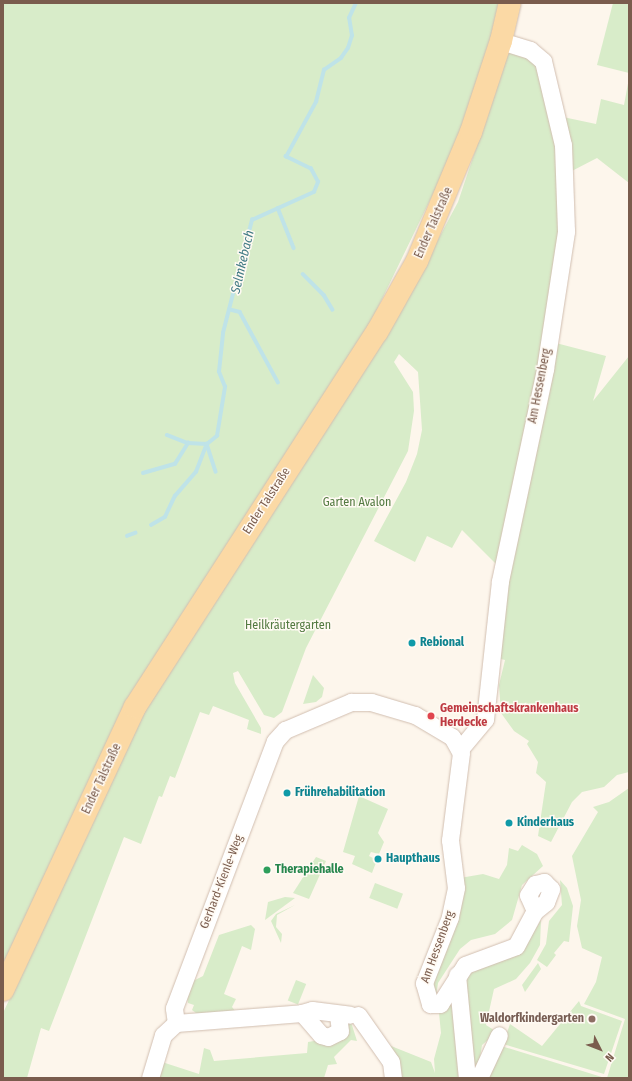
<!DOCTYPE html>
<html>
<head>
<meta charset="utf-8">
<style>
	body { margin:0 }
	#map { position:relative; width:632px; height:1081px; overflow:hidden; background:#fdf6ec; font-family:"Fira Sans Condensed",sans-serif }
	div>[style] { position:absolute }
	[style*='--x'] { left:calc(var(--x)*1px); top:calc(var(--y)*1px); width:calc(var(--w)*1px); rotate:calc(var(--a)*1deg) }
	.green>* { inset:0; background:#d8ecc9; transform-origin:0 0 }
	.stream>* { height:3.5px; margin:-1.75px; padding:0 1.75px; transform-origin:1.75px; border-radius:1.75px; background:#bfe3e8 }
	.roads { filter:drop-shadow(0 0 1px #d1beb0) drop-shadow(0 0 1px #d1beb0) }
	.minor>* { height:17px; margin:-8.5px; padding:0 8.5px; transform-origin:8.5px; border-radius:8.5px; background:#fff }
	.major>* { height:22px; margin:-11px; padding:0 11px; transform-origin:11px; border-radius:11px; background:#fbd9a5 }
	.dots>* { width:11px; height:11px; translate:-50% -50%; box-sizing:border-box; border:2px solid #fffaf3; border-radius:50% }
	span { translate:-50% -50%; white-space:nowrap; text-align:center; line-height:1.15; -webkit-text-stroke:3px #fffaf3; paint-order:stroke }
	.street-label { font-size:12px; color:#7a5c4d }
	.park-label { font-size:12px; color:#537a41 }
	.culture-label { font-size:12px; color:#0d838f; font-weight:700 }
	.left { translate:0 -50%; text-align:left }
	.health-label { font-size:12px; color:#be3a42; font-weight:700 }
	.leisure-label { font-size:12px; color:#27864d; font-weight:700 }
	.education-label { font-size:12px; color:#785e54; font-weight:700 }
	.right { translate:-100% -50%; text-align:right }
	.water-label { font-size:13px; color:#437c86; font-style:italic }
	.frame { position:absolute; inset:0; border:4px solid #7a5c4d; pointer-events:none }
	.north { position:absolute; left:580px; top:1029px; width:40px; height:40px; -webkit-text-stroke:3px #fffaf3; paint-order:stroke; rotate:132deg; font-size:11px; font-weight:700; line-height:16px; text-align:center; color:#7a5c4d }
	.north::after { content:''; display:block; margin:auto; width:14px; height:18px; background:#7a5c4d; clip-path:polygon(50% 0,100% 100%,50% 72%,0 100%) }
</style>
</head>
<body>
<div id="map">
	<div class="green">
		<div style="clip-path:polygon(3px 3px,501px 3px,465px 128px,369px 326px,128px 704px,3px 968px)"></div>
		<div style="clip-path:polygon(613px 3px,629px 3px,629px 73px,597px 65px)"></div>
		<div style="clip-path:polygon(509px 50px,542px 64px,557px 119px,563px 234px,499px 567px,462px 530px,452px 548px,427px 536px,415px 562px,374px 541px,406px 482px,417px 454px,422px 430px,418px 372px,399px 354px,394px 362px,413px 392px,414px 411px,408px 451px,306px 648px,282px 712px,274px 718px,264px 715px,238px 671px,233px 673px,235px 683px,261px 728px,261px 734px,247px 729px,249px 720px,213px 706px,209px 715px,200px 712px,175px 778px,170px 776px,162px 797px,159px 796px,141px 844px,124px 837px,49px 1031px,41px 1028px,27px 1078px,3px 1078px,3px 1013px,144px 711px,424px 266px,458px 202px)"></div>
		<div style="clip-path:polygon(629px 78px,629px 183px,597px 158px,566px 174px,563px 117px,596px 124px,601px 99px,624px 105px)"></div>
		<div style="clip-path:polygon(552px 342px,606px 356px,593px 401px,629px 356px,629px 772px,617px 775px,604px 787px,582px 792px,572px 802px,551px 842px,538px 836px,546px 782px,536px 773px,538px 762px,527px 744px,529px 741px,514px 731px,501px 713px,499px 685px,505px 660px,493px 657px)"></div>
		<div style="clip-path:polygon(313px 675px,324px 688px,322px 697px,316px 702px,303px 704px)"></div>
		<div style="clip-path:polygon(629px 788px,629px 1078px,607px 1078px,625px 1019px,584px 1004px,596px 982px,602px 957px,582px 948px,577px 926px,581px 900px,572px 856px,598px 812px,593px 807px,609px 802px)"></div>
		<div style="clip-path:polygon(359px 796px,388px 809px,378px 833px,384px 842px,379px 854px,371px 852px,369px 856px,377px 860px,372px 873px,352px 864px,355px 856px,343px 852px)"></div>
		<div style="clip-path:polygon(522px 845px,537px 854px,543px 866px,522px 885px,512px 920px,495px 934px,471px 940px,460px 949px,438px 983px,436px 997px,429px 985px,460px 878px,483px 874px,499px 879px,507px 865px,509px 848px,518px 851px)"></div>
		<div style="clip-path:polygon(316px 857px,326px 861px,309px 899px,293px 893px)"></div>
		<div style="clip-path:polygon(560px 880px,567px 888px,573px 906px,569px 942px,564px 941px,554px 953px,556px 955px,547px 967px,537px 960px,546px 944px,549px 921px,562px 905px)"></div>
		<div style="left:375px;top:883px;width:30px;height:16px;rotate:21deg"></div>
		<div style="clip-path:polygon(285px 897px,295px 898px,265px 920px,268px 902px)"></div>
		<div style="clip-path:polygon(295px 905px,277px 915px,276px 927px,282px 934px,281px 943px,271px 921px,276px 914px)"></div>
		<div style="clip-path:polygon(541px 920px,540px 945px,530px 963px,516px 979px,494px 989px,486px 1025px,497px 1032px,482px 1045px,477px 1077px,469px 1078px,464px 979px,470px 970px,523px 949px)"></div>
		<div style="clip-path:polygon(251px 925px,255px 929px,251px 950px,242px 946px,224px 994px,236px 999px,232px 1007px,237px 1013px,196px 1013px,192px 1010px,194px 1005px,188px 1003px,187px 998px,193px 981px,203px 976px,219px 935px)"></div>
		<div style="clip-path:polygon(538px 963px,541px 969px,525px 992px,522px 985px)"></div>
		<div style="left:296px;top:980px;width:11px;height:22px;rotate:22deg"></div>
		<div style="clip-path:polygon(453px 994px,466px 1078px,396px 1078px,386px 1044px,431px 1062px,435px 1073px,434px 1059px,441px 1033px,439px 1013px)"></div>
		<div style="clip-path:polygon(579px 1001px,581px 1006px,622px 1021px,604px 1074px,503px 1044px,510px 1024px,542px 1046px)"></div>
		<div style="clip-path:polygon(351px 1022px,357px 1041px,351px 1040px,334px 1057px,337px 1064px,328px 1065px,324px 1078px,158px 1078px,162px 1062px,199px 1074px,204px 1048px,210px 1050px,214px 1061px,307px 1053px,308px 1042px,320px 1040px)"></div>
		<div style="clip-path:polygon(498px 1045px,605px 1078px,482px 1078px)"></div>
	</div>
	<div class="stream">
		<div style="--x:278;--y:208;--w:43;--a:68.2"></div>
		<div style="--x:303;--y:274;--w:30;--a:45"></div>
		<div style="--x:324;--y:295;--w:17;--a:59"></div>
		<div style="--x:232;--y:310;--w:8;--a:14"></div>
		<div style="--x:240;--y:312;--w:80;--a:61.5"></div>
		<div style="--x:167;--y:435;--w:22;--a:21"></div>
		<div style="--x:143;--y:473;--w:33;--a:-16"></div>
		<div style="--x:175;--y:464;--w:25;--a:-58"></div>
		<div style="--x:188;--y:443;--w:19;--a:3"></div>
		<div style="--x:207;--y:444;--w:29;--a:72"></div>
		<div style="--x:151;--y:525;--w:16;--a:-30"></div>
		<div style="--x:165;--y:517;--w:23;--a:-65"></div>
		<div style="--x:175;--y:496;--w:32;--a:-49"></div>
		<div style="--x:196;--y:472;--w:30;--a:-69"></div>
		<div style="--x:207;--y:444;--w:13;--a:-39"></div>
		<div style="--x:217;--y:436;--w:50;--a:-80.7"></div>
		<div style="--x:225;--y:387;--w:16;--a:-112"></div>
		<div style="--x:219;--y:372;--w:39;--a:-84"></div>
		<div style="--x:223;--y:333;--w:117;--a:-75.6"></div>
		<div style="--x:252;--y:220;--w:68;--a:-24.3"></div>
		<div style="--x:314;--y:192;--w:11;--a:-68"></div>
		<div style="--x:318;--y:182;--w:15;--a:-118"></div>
		<div style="--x:311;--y:169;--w:28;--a:-154"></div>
		<div style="--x:286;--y:157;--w:63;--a:-61.4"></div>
		<div style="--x:316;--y:102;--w:33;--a:-76"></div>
		<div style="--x:324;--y:70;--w:21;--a:-35"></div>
		<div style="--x:341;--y:58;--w:12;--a:-55"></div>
		<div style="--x:348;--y:48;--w:13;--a:-72"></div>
		<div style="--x:352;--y:36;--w:18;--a:-99"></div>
		<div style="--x:349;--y:18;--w:17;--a:-65"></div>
		<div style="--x:127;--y:536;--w:9;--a:-21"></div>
	</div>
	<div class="roads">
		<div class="minor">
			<div style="--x:460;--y:749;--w:39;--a:-50"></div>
			<div style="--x:485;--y:719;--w:139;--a:-83.8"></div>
			<div style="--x:500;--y:581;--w:217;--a:-78"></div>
			<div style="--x:545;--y:369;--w:140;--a:-81.3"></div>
			<div style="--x:566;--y:231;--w:86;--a:-92"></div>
			<div style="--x:563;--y:145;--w:86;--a:-103.4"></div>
			<div style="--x:543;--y:61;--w:17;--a:-140"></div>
			<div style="--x:530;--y:50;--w:30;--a:-163"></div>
			<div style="--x:457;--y:975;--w:103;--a:84.5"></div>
			<div style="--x:302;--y:1013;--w:10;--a:-17"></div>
			<div style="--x:312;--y:1010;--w:38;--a:7"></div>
			<div style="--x:358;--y:1015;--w:57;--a:54.9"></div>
			<div style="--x:391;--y:1062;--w:16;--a:83"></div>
			<div style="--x:176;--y:1023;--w:15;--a:-98"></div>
			<div style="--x:174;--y:1008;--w:285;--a:-69.3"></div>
			<div style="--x:275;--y:741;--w:15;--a:-48"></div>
			<div style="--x:285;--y:730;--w:72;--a:-23"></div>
			<div style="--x:351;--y:702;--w:20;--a:0"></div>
			<div style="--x:371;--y:702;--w:46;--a:16.5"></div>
			<div style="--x:415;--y:715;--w:43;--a:30.7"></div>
			<div style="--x:452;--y:737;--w:18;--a:61"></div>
			<div style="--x:461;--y:753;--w:88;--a:97.2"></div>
			<div style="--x:450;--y:840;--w:48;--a:82.9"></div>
			<div style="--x:456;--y:888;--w:30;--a:102"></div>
			<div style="--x:450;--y:917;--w:71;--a:111.5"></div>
			<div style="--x:424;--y:983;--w:22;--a:74"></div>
			<div style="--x:430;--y:1004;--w:10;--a:0"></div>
			<div style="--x:440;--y:1004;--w:46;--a:-57.3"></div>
			<div style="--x:465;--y:965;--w:54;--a:-20.4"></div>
			<div style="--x:516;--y:946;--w:40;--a:-62"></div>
			<div style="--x:535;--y:911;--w:14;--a:-39"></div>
			<div style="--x:546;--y:902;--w:14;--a:-69"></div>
			<div style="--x:551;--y:889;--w:10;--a:-135"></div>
			<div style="--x:544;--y:882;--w:9;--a:167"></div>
			<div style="--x:535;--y:884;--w:13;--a:122"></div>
			<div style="--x:528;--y:895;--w:17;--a:66"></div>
			<div style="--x:150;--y:1078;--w:45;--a:-73.2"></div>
			<div style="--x:163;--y:1035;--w:18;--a:-43"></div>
			<div style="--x:176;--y:1023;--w:126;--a:-4.5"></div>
			<div style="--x:302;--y:1013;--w:29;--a:49"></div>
			<div style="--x:321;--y:1035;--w:7;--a:16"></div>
			<div style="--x:328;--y:1037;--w:13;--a:-27"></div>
			<div style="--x:340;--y:1031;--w:17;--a:-97"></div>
			<div style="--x:479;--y:1078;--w:47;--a:-65.1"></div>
		</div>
		<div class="major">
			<div style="--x:3;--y:990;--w:312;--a:-65"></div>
			<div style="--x:135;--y:707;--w:446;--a:-57.2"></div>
			<div style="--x:377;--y:332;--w:81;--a:-60.6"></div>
			<div style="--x:417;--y:261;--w:140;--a:-67.3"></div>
			<div style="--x:471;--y:132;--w:96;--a:-71.8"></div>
			<div style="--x:501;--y:41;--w:39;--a:-77"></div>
		</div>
	</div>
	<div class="dots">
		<div style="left:412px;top:643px;background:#0f9aa8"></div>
		<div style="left:431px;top:716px;background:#e0444e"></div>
		<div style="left:287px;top:793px;background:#0f9aa8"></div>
		<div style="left:509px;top:823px;background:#0f9aa8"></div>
		<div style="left:378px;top:859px;background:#0f9aa8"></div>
		<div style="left:267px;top:870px;background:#2e9e5b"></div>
		<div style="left:592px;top:1019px;background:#8d6e63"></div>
	</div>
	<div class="street-label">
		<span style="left:434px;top:223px;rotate:-66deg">Ender Talstraße</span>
		<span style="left:540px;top:386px;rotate:-79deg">Am Hessenberg</span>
		<span style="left:267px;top:501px;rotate:-57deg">Ender Talstraße</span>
		<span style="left:102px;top:779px;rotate:-65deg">Ender Talstraße</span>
		<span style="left:222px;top:882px;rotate:-69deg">Gerhard-Kienle-Weg</span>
		<span style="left:438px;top:947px;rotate:-70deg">Am Hessenberg</span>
	</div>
	<div class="park-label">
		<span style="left:357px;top:503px">Garten Avalon</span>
		<span style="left:288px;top:626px">Heilkräutergarten</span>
	</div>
	<div class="culture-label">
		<span class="left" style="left:420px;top:643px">Rebional</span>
		<span class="left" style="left:295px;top:793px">Frührehabilitation</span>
		<span class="left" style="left:517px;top:823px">Kinderhaus</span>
		<span class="left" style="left:386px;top:859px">Haupthaus</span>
	</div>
	<div class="health-label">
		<span class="left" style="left:440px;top:716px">Gemeinschaftskrankenhaus<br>Herdecke</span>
	</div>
	<div class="leisure-label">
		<span class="left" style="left:275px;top:870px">Therapiehalle</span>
	</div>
	<div class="education-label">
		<span class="right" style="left:584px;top:1019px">Waldorfkindergarten</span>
	</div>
	<div class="water-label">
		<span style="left:243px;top:262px;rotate:-77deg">Selmkebach</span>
	</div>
	<div class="frame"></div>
	<div class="north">N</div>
</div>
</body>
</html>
